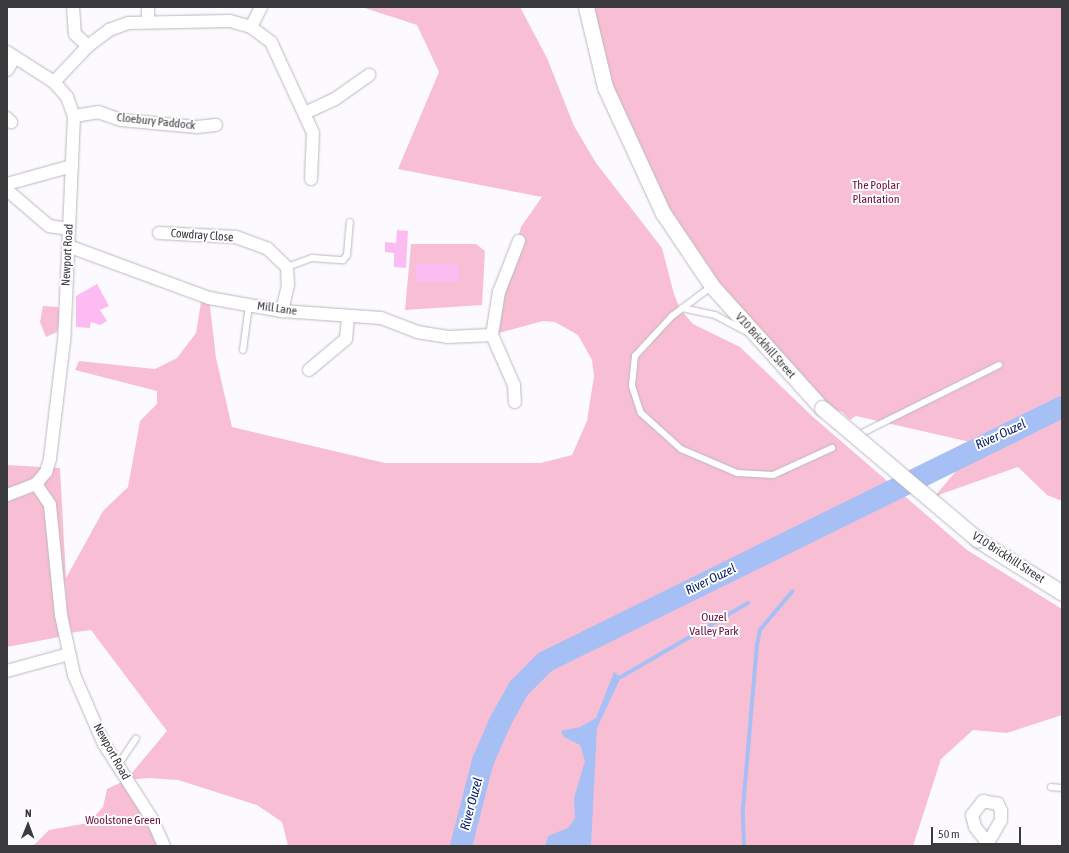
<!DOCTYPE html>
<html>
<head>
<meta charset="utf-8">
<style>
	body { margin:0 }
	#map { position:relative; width:1069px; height:853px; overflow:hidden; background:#fcfafe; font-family:"Asap Condensed",sans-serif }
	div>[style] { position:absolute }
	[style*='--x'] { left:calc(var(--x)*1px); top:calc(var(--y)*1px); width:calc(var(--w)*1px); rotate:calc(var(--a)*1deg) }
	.green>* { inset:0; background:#f8bfd4 }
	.water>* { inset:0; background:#a6bff5 }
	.stream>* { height:3.5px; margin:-1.75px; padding:0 1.75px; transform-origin:1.75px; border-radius:1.75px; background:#a6bff5 }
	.river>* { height:22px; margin:-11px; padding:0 11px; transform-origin:11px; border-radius:11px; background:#a6bff5 }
	.building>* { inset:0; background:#fcbcf1; transform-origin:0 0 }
	.roads { filter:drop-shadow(0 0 1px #bcb8bf) drop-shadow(0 0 1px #bcb8bf) }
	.service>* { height:6px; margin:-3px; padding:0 3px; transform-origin:3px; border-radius:3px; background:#fff }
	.minor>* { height:12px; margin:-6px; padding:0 6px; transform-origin:6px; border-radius:6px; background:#fff }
	.tertiary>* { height:15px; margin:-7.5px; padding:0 7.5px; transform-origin:7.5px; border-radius:7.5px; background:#fff }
	.bridges { filter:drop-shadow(0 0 1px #bcb8bf) drop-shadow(0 0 1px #bcb8bf) }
	.tertiary-bridge>* { height:15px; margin:-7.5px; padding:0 7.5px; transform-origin:7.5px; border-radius:7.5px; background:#fff }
	span { translate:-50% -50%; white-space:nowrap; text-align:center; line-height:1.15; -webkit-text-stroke:4px #fff; paint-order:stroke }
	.street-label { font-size:12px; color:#3b3a3d }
	.park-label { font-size:12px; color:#6a0e3f }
	.water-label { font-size:13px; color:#0b226b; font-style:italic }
	.frame { position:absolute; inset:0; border:8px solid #3b3a3d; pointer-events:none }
	.north { position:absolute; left:8px; top:805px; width:40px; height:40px; -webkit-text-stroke:3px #fff; paint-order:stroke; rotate:1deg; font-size:11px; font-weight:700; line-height:16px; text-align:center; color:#3b3a3d }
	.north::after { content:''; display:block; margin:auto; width:14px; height:18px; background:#3b3a3d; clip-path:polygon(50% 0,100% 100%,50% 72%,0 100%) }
	.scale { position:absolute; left:931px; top:827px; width:90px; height:18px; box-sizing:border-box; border:2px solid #3b3a3d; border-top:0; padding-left:5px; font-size:12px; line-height:14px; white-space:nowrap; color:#3b3a3d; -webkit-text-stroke:3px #fff; paint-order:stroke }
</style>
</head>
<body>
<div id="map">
	<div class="green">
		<div style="clip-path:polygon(362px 7px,520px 7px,547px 58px,574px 126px,596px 163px,662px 248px,674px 294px,680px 309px,693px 324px,740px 347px,812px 416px,967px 550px,1062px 609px,1062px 715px,1007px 733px,973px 730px,941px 759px,913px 846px,288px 846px,282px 822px,257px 805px,178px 780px,149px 778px,127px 780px,164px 846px,33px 846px,49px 830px,88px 823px,103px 807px,107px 789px,126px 780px,167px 731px,91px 630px,69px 633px,65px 583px,59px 637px,7px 647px,7px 465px,60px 468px,66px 578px,103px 511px,128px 487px,140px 421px,157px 404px,157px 391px,75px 370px,79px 361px,155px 369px,177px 358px,196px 333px,202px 296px,209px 298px,216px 358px,232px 427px,385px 463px,541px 463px,572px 455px,587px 421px,594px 376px,592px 360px,578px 335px,555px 322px,543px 321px,492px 335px,521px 227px,542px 197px,398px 169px,439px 72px,417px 25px)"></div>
		<div style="clip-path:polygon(586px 7px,1062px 7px,1062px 501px,1047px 495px,1018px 467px,941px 494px,929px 503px,979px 444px,856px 416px,850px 420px,842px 412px,822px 408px,755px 337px,634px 157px)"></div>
		<div style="clip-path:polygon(411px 244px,476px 244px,485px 251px,482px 305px,405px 310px)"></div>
		<div style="clip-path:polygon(43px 306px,58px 307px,60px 315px,57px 332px,46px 337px,40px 322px)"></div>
	</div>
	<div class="water">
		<div style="clip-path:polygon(614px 672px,621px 677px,597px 728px,591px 846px,545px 846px,548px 836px,568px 828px,575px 818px,574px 798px,585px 761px,580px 745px,564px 737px,561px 731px,580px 727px,596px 718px)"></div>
	</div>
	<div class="stream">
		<div style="--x:621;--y:677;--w:147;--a:-30.2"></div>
		<div style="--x:744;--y:846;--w:38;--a:-92"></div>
		<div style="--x:743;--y:808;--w:164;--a:-85.1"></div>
		<div style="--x:757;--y:645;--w:15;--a:-79"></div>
		<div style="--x:760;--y:630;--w:50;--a:-49.9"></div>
	</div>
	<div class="river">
		<div style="--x:461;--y:846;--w:88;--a:-75.5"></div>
		<div style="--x:483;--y:761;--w:43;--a:-66.4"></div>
		<div style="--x:500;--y:722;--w:38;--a:-61"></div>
		<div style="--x:518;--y:689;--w:38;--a:-45"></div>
		<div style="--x:545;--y:662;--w:576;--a:-26.25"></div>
	</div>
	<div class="building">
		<div style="clip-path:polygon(397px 230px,408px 231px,406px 268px,394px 267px,394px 253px,385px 252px,385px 242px,396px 243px)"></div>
		<div style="left:416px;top:264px;width:43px;height:18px"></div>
		<div style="clip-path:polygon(97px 284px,109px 306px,100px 310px,107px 321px,100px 325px,91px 322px,90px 328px,76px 327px,76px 296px)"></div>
	</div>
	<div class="roads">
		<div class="service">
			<div style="--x:287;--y:267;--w:27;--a:-20"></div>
			<div style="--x:312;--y:258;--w:31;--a:4"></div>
			<div style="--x:343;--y:260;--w:6;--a:-51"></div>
			<div style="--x:347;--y:255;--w:33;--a:-85"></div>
			<div style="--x:712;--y:286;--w:50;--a:143.1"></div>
			<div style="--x:672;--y:316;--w:54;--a:132.8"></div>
			<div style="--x:635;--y:356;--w:30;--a:96"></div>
			<div style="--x:632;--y:386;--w:28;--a:72"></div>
			<div style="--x:641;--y:413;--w:54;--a:42"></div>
			<div style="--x:681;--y:449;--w:61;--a:23.2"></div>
			<div style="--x:737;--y:473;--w:36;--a:3"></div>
			<div style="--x:773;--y:475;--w:65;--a:-24.6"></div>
			<div style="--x:682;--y:308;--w:34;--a:12"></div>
			<div style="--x:715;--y:315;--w:36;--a:28"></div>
			<div style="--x:243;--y:350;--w:45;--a:-82.4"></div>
			<div style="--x:862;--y:433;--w:153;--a:-26.4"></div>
			<div style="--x:118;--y:765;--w:32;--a:-56"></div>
			<div style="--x:1051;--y:787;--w:11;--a:5"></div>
		</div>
		<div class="minor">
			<div style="--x:73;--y:7;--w:27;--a:86"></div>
			<div style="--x:75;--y:34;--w:18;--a:43"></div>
			<div style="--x:148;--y:21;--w:14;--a:-90"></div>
			<div style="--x:251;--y:27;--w:22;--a:-63"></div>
			<div style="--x:7;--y:52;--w:56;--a:32.6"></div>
			<div style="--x:54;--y:82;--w:20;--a:49"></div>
			<div style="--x:67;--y:97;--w:20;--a:70"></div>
			<div style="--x:74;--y:116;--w:225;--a:92.5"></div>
			<div style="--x:64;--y:341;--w:119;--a:96.8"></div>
			<div style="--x:50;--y:459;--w:14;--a:107"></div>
			<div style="--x:46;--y:472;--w:16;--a:130"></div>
			<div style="--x:36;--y:484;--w:31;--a:159"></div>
			<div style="--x:7;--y:70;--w:15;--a:-58"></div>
			<div style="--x:54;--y:82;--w:50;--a:-46.6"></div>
			<div style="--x:88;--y:46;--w:26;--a:-37"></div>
			<div style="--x:109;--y:30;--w:20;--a:-20"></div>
			<div style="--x:128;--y:23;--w:102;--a:-1.1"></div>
			<div style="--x:230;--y:21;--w:22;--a:16"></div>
			<div style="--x:251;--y:27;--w:25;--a:37"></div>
			<div style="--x:271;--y:42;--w:100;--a:65.2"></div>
			<div style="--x:313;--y:133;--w:46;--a:92.5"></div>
			<div style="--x:305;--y:113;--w:33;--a:-25"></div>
			<div style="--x:335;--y:99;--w:42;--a:-35.2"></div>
			<div style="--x:74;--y:116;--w:24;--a:-9"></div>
			<div style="--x:98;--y:112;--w:24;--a:19"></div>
			<div style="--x:121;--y:120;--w:76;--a:5.3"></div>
			<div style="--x:197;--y:127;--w:19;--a:-6"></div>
			<div style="--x:7;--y:118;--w:6;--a:45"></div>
			<div style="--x:7;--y:184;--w:67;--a:-15.5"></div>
			<div style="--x:7;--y:190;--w:55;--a:40.6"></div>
			<div style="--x:49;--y:226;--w:20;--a:9"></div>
			<div style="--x:159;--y:233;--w:77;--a:3"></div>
			<div style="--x:236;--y:237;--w:33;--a:20"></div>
			<div style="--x:267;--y:248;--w:28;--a:44"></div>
			<div style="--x:287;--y:267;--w:18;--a:87"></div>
			<div style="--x:288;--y:285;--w:27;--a:103"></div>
			<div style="--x:68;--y:246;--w:150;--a:20.2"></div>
			<div style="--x:209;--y:298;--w:74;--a:10.1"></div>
			<div style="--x:282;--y:311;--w:99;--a:4"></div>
			<div style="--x:381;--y:318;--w:39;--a:21"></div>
			<div style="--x:417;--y:332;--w:31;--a:9"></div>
			<div style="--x:448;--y:337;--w:44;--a:-2.6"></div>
			<div style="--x:492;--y:335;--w:44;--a:-80.8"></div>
			<div style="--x:499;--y:292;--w:55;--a:-68.6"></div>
			<div style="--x:492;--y:335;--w:55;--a:66.3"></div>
			<div style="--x:514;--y:385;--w:17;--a:87"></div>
			<div style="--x:309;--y:370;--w:48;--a:-40"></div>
			<div style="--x:346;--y:339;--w:22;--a:-85"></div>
			<div style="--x:36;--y:484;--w:25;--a:56"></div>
			<div style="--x:50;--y:505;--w:111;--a:84.3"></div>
			<div style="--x:61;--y:615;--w:61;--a:77.8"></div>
			<div style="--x:74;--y:675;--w:75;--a:66.5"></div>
			<div style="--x:104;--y:744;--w:89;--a:57.4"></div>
			<div style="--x:152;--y:819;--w:30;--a:66"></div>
			<div style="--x:7;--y:671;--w:64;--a:-15.3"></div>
			<div style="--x:989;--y:841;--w:24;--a:-60"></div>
			<div style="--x:1001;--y:820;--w:9;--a:-90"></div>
			<div style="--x:1001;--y:811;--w:8;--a:-113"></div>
			<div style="--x:998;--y:804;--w:15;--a:-169"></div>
			<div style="--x:983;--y:801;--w:18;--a:128"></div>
			<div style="--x:972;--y:815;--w:12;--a:76"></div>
			<div style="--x:975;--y:827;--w:24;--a:52"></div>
		</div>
		<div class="tertiary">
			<div style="--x:586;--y:7;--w:82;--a:76.6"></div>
			<div style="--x:605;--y:87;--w:139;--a:65.3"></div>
			<div style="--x:663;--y:213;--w:88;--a:56.1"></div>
			<div style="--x:712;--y:286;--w:164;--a:48"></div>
			<div style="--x:978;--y:540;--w:99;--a:32.2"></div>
		</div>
	</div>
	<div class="bridges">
		<div class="tertiary-bridge">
			<div style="--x:822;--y:408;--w:204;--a:40.2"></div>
		</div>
	</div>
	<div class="street-label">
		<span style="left:156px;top:122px;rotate:6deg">Cloebury Paddock</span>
		<span style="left:202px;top:236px;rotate:4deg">Cowdray Close</span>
		<span style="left:68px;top:255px;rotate:-87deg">Newport Road</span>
		<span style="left:277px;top:309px;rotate:8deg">Mill Lane</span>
		<span style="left:765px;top:346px;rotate:48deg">V10 Brickhill Street</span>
		<span style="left:1008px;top:558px;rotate:33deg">V10 Brickhill Street</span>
		<span style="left:111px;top:752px;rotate:61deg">Newport Road</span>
	</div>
	<div class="park-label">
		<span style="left:876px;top:193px">The Poplar<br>Plantation</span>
		<span style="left:714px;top:625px">Ouzel<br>Valley Park</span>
		<span style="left:123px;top:821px">Woolstone Green</span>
	</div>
	<div class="water-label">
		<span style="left:1001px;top:435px;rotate:-25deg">River Ouzel</span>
		<span style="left:711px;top:580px;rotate:-26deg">River Ouzel</span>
		<span style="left:472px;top:804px;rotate:-75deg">River Ouzel</span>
	</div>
	<div class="frame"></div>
	<div class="north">N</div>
	<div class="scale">50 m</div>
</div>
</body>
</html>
